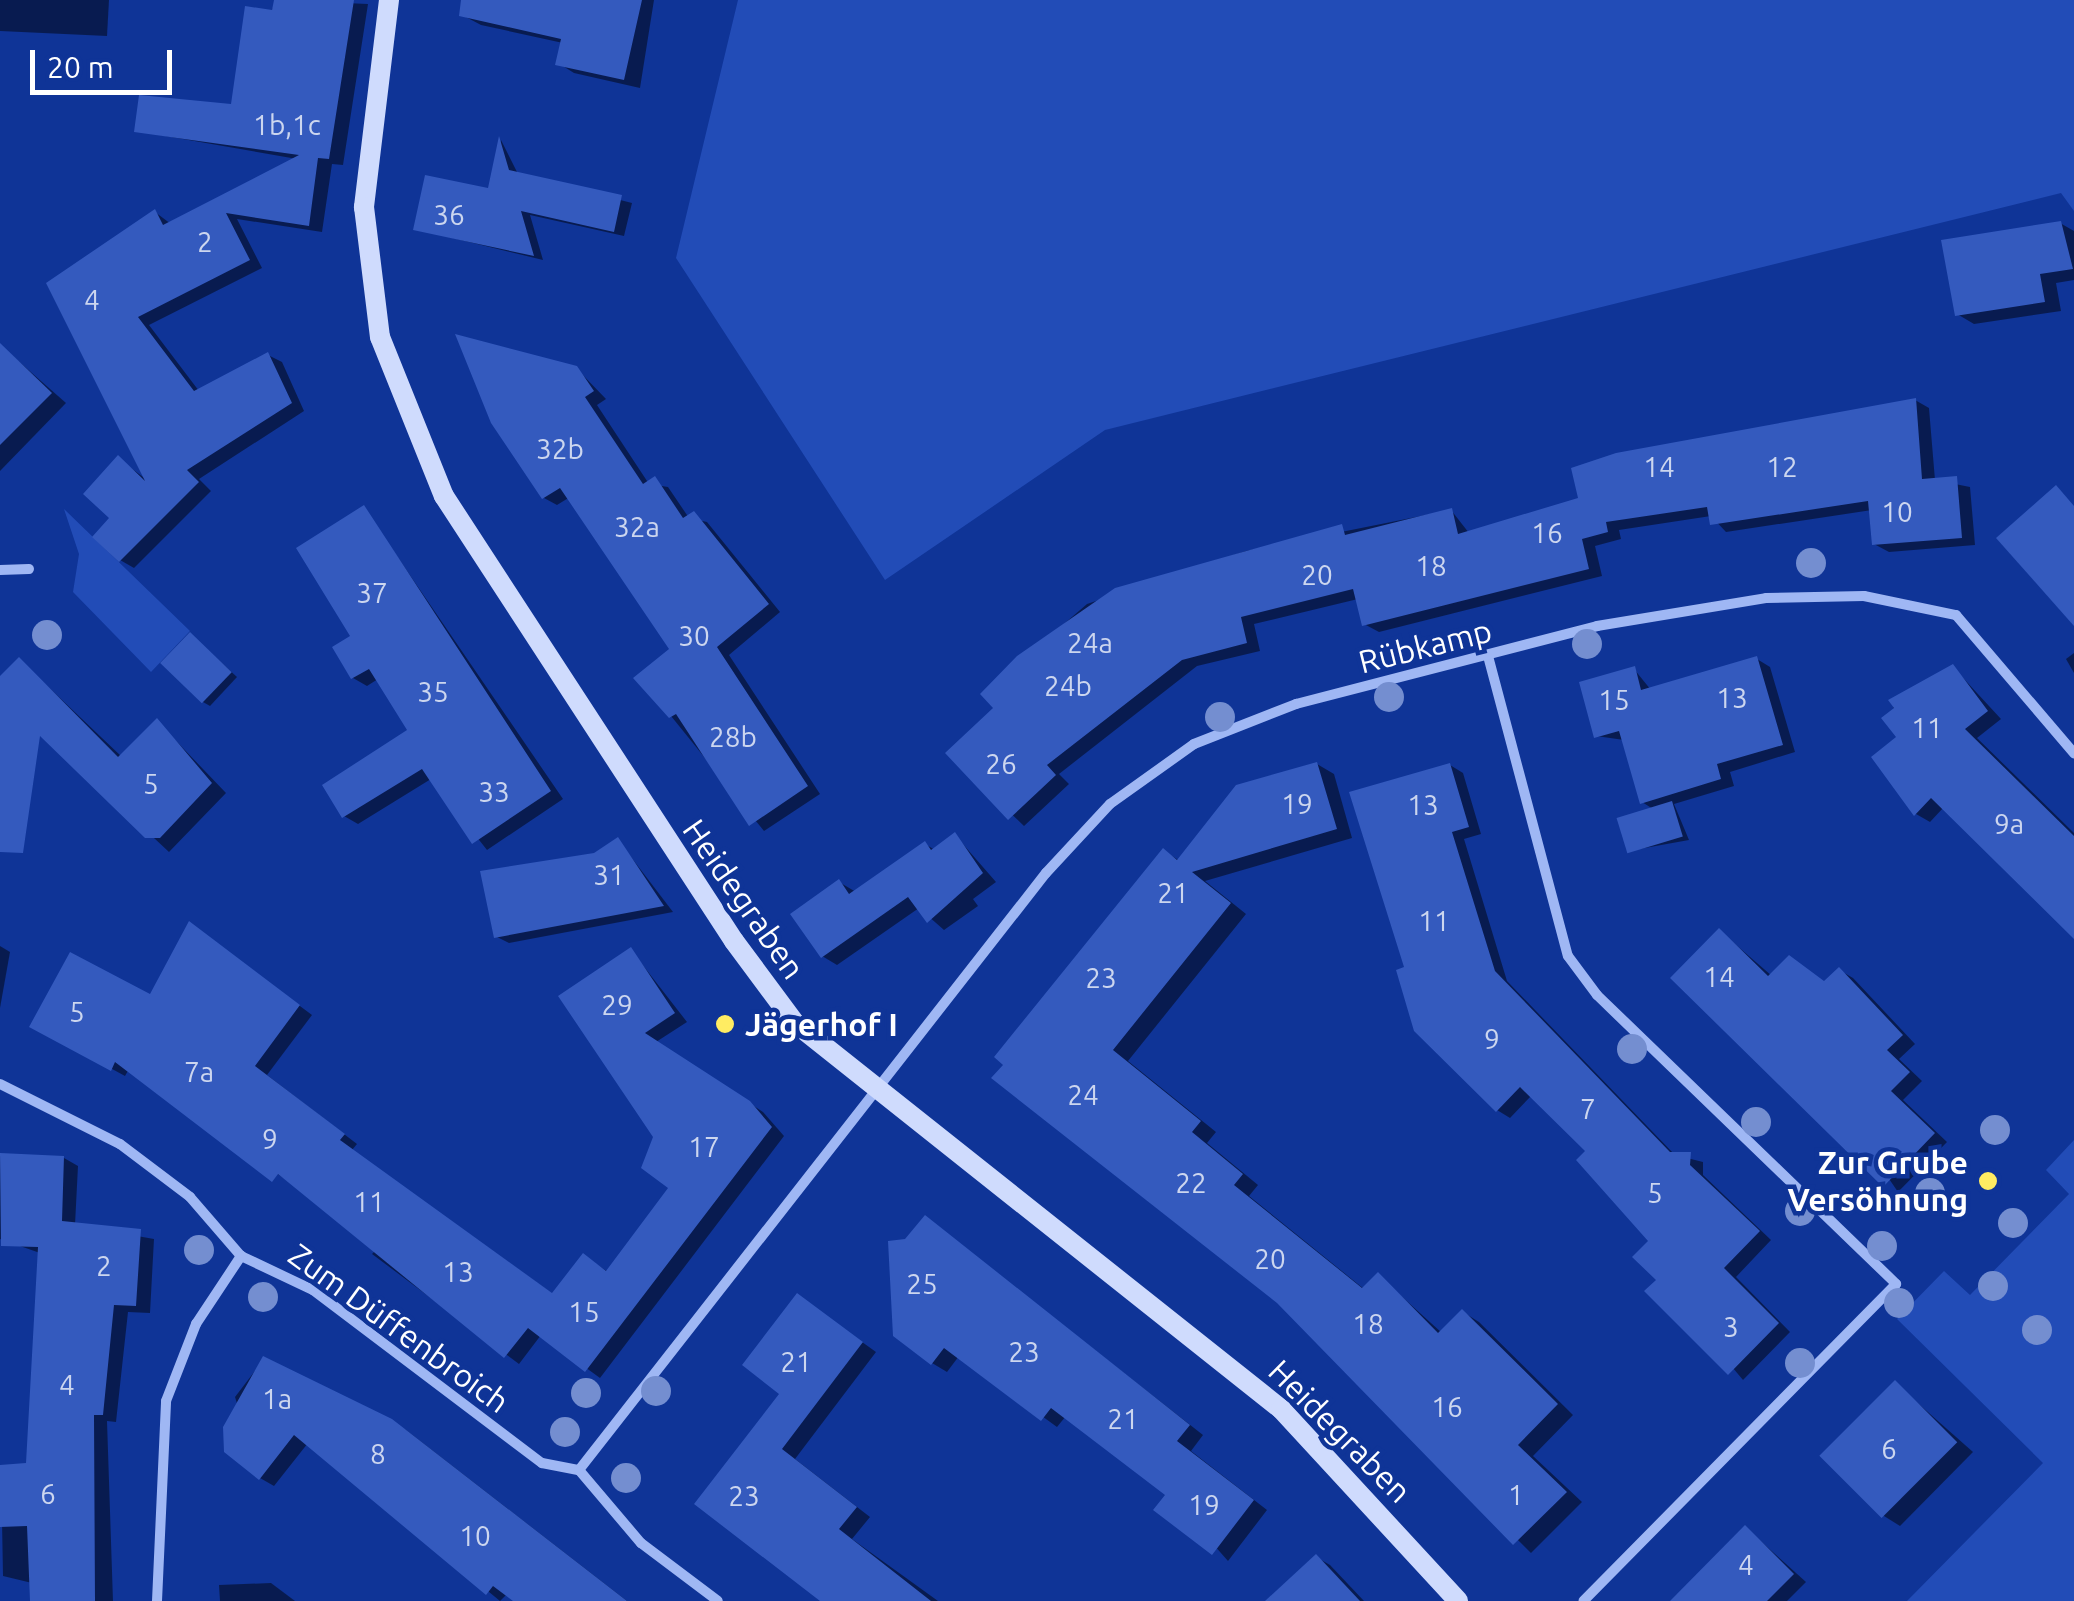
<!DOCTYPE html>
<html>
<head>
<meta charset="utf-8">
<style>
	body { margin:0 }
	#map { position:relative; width:2074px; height:1601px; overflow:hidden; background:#0f3497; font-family:Ubuntu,sans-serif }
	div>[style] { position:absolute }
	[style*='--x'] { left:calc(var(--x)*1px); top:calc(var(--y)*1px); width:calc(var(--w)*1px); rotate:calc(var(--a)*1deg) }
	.green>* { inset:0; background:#224cb7 }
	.shadow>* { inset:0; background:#0007 }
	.building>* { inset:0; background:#345abe; transform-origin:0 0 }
	.minor>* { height:10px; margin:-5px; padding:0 5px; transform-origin:5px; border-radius:5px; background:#9fb7f4 }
	.secondary>* { height:20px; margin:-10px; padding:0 10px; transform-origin:10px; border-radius:10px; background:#cfdbfd }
	.trees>* { width:30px; height:30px; margin:-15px; border-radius:50%; background:#748ed0 }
	.dots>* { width:28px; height:28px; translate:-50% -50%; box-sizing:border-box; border:5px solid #0f3497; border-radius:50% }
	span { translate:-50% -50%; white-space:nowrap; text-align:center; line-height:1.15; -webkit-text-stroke:9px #0f3497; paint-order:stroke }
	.number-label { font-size:28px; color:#ccd6ef }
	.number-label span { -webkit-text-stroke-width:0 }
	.street-label { font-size:32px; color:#fff }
	.poi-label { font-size:32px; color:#fff; font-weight:700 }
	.left { translate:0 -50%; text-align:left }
	.right { translate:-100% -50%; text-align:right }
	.scale { position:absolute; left:30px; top:50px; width:142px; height:45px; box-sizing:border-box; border:5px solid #fff; border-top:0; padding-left:12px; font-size:30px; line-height:35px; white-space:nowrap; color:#fff; -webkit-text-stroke:8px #0f3497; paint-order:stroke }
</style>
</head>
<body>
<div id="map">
	<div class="green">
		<div style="clip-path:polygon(738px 0,2074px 0,2074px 211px,2061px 193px,1105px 430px,885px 580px,676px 258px)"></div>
		<div style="clip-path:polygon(64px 509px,190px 631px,151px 672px,73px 592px,79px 554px)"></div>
		<div style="clip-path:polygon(2074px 1140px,2074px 1601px,1907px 1601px,2043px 1463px,1897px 1319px,1944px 1271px,1970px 1295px,2069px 1194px,2046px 1170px)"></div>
	</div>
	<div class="shadow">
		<div style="clip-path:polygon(0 0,109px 0,107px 36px,0 31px)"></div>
		<div style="clip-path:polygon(276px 0,368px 4px,343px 165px,332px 164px,322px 232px,237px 219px,262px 268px,149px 325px,199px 391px,268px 355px,282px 362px,304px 411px,199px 479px,211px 491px,134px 568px,120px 560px,112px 518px,119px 459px,147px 480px,49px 284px,155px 212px,171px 224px,297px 159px,137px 131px,233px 107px)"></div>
		<div style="clip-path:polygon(468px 0,654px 0,640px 88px,574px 73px,558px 63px,563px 43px,481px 25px,464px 16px)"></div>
		<div style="clip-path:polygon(501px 140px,518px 174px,632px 203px,624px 236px,530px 215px,543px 260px,416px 229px,490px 191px)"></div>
		<div style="clip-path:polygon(2060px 223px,2074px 231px,2074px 280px,2056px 283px,2061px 311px,1974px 324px,1957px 314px)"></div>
		<div style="clip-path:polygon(0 345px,66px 403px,0 471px)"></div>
		<div style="clip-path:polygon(576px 368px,606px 399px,597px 405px,649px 484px,668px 487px,689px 518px,707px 522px,780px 612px,729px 655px,820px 794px,764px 831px,671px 716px,672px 649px,570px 497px,557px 505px,544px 498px)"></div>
		<div style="clip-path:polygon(1915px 400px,1929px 408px,1935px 480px,1970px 487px,1975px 545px,1889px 552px,1874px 544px,1872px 510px,1726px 532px,1711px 516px,1619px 530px,1621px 539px,1595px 546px,1602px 576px,1379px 632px,1364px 624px,1358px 599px,1254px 624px,1260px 651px,1197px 666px,1059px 774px,1069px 784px,1024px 826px,948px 753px,996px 708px,983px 694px,1087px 604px,1246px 551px,1451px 510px,1469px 533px,1581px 500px,1616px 455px)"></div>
		<div style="clip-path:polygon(364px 508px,563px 799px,487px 850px,431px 779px,358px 824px,344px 816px,410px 731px,378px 679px,367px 686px,353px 678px)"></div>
		<div style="clip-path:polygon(191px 635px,237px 677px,210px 706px,203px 702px)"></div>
		<div style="clip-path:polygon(2074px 653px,2074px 673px,2066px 659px)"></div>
		<div style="clip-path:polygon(1757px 659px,1770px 667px,1795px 752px,1730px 772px,1734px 786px,1674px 804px,1689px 840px,1628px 851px,1653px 809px,1642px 802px,1624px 740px,1596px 736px,1634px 669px,1651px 690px)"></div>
		<div style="clip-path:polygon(20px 660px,122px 757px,157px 721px,226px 793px,169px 852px,34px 726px,0 761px,0 679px)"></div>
		<div style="clip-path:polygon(1953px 667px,2001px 719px,1977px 738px,2074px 833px,2074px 936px,1944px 807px,1930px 822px,1916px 814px,1874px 758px,1900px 738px,1892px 700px)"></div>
		<div style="clip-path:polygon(1317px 764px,1334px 774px,1352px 838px,1205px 881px,1246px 914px,1128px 1061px,1216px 1132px,1207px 1143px,1258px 1185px,1249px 1196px,1364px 1289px,1378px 1275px,1442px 1333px,1463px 1312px,1479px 1322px,1573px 1415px,1533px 1456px,1582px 1502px,1531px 1553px,1278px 1301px,995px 1078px,1164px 851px,1180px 861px)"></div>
		<div style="clip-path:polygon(1450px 765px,1463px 773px,1481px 834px,1464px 839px,1507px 981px,1675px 1155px,1703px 1162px,1703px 1175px,1771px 1240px,1736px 1277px,1790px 1332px,1743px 1380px,1659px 1280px,1651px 1241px,1588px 1151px,1532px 1095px,1510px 1118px,1497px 1110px,1407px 968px)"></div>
		<div style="clip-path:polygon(955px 835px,996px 882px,973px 899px,978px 906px,944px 930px,919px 908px,837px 965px,822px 956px,839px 882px,856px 892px,925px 844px,935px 850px)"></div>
		<div style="clip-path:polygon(618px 840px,673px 912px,509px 943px,497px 937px)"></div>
		<div style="clip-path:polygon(190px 924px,312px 1015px,267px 1075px,357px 1144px,352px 1150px,554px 1295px,584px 1256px,608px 1272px,671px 1188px,631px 950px,687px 1022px,656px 1042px,763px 1112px,784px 1136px,600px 1378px,541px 1335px,519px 1364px,372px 1254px,380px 1246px,129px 1069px,125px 1076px,33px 1026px,151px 997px)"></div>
		<div style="clip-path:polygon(1720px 931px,1772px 976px,1826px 983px,1839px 970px,1853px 978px,1915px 1044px,1899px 1059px,1922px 1081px,1903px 1100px,1947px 1142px,1898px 1192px)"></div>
		<div style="clip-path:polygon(0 946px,10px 952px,0 1008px)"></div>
		<div style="clip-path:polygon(0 1155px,64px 1158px,78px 1166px,75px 1225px,154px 1239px,150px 1313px,128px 1312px,116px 1422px,107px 1421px,113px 1601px,33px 1601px,32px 1583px,3px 1576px,1px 1467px,28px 1466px,40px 1253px,0 1239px)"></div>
		<div style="clip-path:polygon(926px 1218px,1203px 1435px,1191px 1451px,1267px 1510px,1228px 1561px,1169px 1494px,1066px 1416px,1057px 1427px,959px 1356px,947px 1372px,932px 1363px,906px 1241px)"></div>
		<div style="clip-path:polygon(798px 1296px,876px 1352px,795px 1459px,870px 1517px,852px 1539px,938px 1601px,824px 1601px,698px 1503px,783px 1393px)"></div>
		<div style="clip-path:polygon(264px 1359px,406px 1430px,627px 1601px,507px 1594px,500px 1601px,308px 1443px,274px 1486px,260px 1478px,235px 1397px)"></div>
		<div style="clip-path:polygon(1895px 1383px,1973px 1452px,1900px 1526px,1884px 1516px)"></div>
		<div style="clip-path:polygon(1746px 1528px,1806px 1582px,1787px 1601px,1673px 1601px)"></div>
		<div style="clip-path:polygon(1316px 1557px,1330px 1565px,1364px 1601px,1285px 1601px)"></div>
		<div style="clip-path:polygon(271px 1583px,295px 1601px,220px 1601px,219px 1585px)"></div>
	</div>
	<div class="building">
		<div style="clip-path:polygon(274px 0,354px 0,329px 159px,318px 158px,309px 226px,226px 213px,250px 260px,138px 317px,194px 391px,268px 352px,292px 403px,187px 470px,199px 482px,119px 562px,92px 537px,109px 518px,83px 494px,118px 455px,145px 481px,46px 283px,155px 209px,163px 225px,299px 155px,134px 132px,139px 95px,231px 104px,245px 6px,272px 10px)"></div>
		<div style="clip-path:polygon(461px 0,642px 0,624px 80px,555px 65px,561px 39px,459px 16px)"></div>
		<div style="clip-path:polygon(499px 136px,509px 170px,622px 195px,614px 232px,521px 211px,534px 256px,413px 230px,425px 175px,488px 188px)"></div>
		<div style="clip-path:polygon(2061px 221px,2073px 269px,2040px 274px,2045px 302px,1955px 316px,1941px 240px)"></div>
		<div style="clip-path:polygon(455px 334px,577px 366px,594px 391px,585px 397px,643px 484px,655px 476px,683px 518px,694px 511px,769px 604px,717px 647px,808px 786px,749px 826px,676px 714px,669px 718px,633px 678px,669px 649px,560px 488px,542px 499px,491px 423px)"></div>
		<div style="clip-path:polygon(0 343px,52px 393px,0 445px)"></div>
		<div style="clip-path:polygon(1916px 398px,1922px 479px,1957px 476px,1962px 538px,1872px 545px,1868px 501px,1710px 525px,1707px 507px,1606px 522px,1608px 532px,1582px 539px,1589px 569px,1362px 626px,1353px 589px,1241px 617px,1247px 643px,1182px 660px,1047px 765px,1056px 775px,1008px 820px,945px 753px,993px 708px,980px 694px,1017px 656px,1115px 588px,1342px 524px,1345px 535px,1452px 508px,1458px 534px,1578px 498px,1571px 468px,1616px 453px)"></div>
		<div style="clip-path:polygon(2056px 485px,2074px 506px,2074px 626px,1996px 538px)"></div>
		<div style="clip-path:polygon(364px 505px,551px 791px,472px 844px,422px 769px,342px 818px,322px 785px,407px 730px,369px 669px,351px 679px,332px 647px,350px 636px,296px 548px)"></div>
		<div style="left:190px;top:632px;width:58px;height:43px;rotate:44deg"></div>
		<div style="clip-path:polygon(1757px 656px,1783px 745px,1717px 764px,1721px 779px,1640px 804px,1619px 731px,1594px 738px,1579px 682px,1635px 666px,1641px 690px)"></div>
		<div style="clip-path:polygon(19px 657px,118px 757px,157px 718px,212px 783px,160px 838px,145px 838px,40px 736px,23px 853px,0 852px,0 676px)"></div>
		<div style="clip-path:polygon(1953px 664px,1988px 711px,1965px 729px,2074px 836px,2074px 939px,1931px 798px,1914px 816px,1871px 757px,1896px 737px,1881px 718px,1894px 708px,1888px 700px)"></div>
		<div style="clip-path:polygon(1317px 762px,1337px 829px,1192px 872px,1231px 903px,1113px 1050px,1201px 1121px,1192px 1132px,1243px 1174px,1234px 1185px,1362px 1288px,1378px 1272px,1438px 1333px,1462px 1309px,1558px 1404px,1518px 1445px,1567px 1492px,1513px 1545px,1277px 1303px,991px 1078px,1003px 1065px,994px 1057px,1163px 848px,1177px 860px,1236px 785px)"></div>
		<div style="clip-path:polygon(1450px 763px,1469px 827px,1452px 832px,1495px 971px,1670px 1152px,1691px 1152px,1690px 1165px,1760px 1231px,1724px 1268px,1779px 1323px,1728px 1375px,1644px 1291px,1656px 1280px,1632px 1257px,1648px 1241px,1576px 1160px,1585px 1151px,1520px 1087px,1496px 1112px,1414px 1031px,1396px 970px,1404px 967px,1349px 792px)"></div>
		<div style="left:1672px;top:801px;width:37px;height:58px;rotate:73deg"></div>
		<div style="clip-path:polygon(955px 832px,983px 873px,927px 923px,908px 897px,821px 958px,790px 914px,839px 879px,849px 894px,925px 841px,931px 850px)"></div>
		<div style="clip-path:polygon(618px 837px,664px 906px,494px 938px,480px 871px,594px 853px)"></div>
		<div style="clip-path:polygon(189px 921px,300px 1005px,255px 1066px,345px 1134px,340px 1140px,552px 1293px,583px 1253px,606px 1271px,668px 1188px,641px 1168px,653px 1137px,558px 996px,631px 947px,675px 1013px,645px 1033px,750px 1101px,772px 1127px,585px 1372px,528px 1328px,504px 1358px,278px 1174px,272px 1182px,115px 1062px,111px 1071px,29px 1027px,70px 952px,150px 994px)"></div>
		<div style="clip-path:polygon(1719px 928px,1768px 976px,1789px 955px,1824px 981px,1839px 967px,1903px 1035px,1887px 1050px,1910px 1072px,1891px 1091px,1935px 1133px,1883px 1187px,1670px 978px)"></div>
		<div style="clip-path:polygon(0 1153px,64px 1156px,62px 1221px,141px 1229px,136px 1306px,114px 1305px,103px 1415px,94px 1415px,95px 1601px,30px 1601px,27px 1526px,0 1527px,0 1465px,26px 1463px,38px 1247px,1px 1246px)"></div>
		<div style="clip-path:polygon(925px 1215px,1190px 1425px,1177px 1441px,1254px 1500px,1212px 1555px,1153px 1510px,1165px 1495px,1051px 1408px,1041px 1421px,944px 1348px,931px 1365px,893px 1336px,888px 1241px,905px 1239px)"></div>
		<div style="clip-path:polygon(797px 1293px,863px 1342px,782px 1449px,857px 1507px,839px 1529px,931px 1601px,820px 1601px,694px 1504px,779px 1394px,742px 1365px)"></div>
		<div style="clip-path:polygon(263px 1356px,392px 1419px,627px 1601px,513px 1601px,493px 1586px,486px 1595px,294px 1435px,259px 1480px,224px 1452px,223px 1427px)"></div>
		<div style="left:1895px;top:1380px;width:88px;height:107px;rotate:45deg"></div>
		<div style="clip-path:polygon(1745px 1525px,1794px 1574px,1767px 1601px,1670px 1601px)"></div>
		<div style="clip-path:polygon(1316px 1554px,1360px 1601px,1265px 1601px)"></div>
	</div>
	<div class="minor">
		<div style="--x:0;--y:570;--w:29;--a:-2"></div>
		<div style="--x:1488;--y:656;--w:310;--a:75.1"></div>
		<div style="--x:1568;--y:956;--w:49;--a:53.4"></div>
		<div style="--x:1597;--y:995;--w:416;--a:44"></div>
		<div style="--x:1896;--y:1284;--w:445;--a:134.6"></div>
		<div style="--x:0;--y:1084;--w:134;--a:26.6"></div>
		<div style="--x:120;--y:1144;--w:88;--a:37.1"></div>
		<div style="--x:190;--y:1197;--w:78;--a:49.2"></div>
		<div style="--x:241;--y:1256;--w:80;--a:25.3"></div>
		<div style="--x:313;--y:1290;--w:287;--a:37.1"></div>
		<div style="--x:542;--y:1463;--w:38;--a:11"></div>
		<div style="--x:579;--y:1470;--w:758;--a:-51.97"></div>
		<div style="--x:1046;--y:873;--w:94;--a:-47.2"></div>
		<div style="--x:1110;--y:804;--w:103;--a:-35.5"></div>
		<div style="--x:1194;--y:744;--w:110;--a:-21.4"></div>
		<div style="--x:1296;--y:704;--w:311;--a:-14.5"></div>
		<div style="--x:1597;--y:626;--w:171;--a:-9.4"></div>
		<div style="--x:1766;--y:598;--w:98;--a:-1.2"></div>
		<div style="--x:1864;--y:596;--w:94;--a:11.7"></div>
		<div style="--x:1956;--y:615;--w:182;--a:49.5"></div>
		<div style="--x:579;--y:1470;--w:96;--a:49.7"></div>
		<div style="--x:641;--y:1543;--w:96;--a:37"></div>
		<div style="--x:157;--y:1601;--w:200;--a:-87.4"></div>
		<div style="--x:166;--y:1401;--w:83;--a:-68.7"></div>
		<div style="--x:196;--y:1324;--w:82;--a:-56.5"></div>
	</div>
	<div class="secondary">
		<div style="--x:389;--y:0;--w:209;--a:96.9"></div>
		<div style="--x:364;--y:207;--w:131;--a:83"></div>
		<div style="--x:380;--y:337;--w:171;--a:68.1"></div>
		<div style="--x:444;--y:496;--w:531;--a:56.91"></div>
		<div style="--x:734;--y:941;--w:102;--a:53.4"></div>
		<div style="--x:795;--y:1023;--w:621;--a:38.46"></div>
		<div style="--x:1281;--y:1409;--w:261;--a:47.3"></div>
	</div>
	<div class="trees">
		<div style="left:1811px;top:563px"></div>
		<div style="left:47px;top:635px"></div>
		<div style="left:1587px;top:644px"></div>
		<div style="left:1389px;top:697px"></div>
		<div style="left:1220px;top:717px"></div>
		<div style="left:1632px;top:1049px"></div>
		<div style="left:1756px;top:1122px"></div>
		<div style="left:1995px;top:1130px"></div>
		<div style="left:1930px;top:1193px"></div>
		<div style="left:1800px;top:1211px"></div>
		<div style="left:2013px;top:1223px"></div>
		<div style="left:1882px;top:1246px"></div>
		<div style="left:199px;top:1250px"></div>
		<div style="left:1993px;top:1286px"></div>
		<div style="left:263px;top:1297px"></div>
		<div style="left:1899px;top:1303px"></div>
		<div style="left:2037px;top:1330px"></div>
		<div style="left:1800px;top:1363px"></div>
		<div style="left:656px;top:1391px"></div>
		<div style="left:586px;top:1393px"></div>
		<div style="left:565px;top:1432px"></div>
		<div style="left:626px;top:1478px"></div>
	</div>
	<div class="dots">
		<div style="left:725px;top:1024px;background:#ffec62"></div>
		<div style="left:1988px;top:1181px;background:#ffec62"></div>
	</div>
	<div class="number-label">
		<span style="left:287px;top:125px">1b,1c</span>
		<span style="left:449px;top:215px">36</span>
		<span style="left:205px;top:242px">2</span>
		<span style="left:92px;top:300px">4</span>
		<span style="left:560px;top:449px">32b</span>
		<span style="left:1659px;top:467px">14</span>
		<span style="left:1782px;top:467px">12</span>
		<span style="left:1897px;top:512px">10</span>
		<span style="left:637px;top:527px">32a</span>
		<span style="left:1547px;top:533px">16</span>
		<span style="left:1431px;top:566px">18</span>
		<span style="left:1317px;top:575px">20</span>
		<span style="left:372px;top:593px">37</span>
		<span style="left:694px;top:636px">30</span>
		<span style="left:1090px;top:643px">24a</span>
		<span style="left:1068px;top:686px">24b</span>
		<span style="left:433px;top:692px">35</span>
		<span style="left:1732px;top:698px">13</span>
		<span style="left:1614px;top:700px">15</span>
		<span style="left:1927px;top:728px">11</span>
		<span style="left:733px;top:737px">28b</span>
		<span style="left:1001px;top:764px">26</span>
		<span style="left:151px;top:784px">5</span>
		<span style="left:494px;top:792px">33</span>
		<span style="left:1297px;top:804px">19</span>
		<span style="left:1423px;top:805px">13</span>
		<span style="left:2009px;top:824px">9a</span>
		<span style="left:609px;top:875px">31</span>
		<span style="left:1173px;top:893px">21</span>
		<span style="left:1434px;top:921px">11</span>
		<span style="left:1719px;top:977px">14</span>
		<span style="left:1101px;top:978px">23</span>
		<span style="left:617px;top:1005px">29</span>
		<span style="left:77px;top:1012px">5</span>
		<span style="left:1492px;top:1039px">9</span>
		<span style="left:199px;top:1072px">7a</span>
		<span style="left:1083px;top:1095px">24</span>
		<span style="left:1588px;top:1109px">7</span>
		<span style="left:270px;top:1139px">9</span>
		<span style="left:704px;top:1147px">17</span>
		<span style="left:1191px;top:1183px">22</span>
		<span style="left:1655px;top:1193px">5</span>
		<span style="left:369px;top:1202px">11</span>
		<span style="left:1270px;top:1259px">20</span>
		<span style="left:104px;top:1266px">2</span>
		<span style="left:458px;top:1272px">13</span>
		<span style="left:922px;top:1284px">25</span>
		<span style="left:584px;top:1312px">15</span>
		<span style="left:1368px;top:1324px">18</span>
		<span style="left:1731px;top:1327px">3</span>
		<span style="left:1024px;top:1352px">23</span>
		<span style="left:796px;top:1362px">21</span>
		<span style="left:67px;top:1385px">4</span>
		<span style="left:277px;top:1399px">1a</span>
		<span style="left:1447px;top:1407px">16</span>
		<span style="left:1123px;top:1419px">21</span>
		<span style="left:1889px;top:1449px">6</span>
		<span style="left:378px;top:1454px">8</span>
		<span style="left:48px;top:1494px">6</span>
		<span style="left:1516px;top:1495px">1</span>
		<span style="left:744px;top:1496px">23</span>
		<span style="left:1204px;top:1505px">19</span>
		<span style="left:475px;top:1536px">10</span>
		<span style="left:1746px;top:1565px">4</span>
	</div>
	<div class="street-label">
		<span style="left:1425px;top:646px;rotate:-14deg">Rübkamp</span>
		<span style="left:744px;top:899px;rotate:55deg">Heidegraben</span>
		<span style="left:399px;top:1328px;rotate:36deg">Zum Düffenbroich</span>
		<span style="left:1340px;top:1431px;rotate:45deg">Heidegraben</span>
	</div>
	<div class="poi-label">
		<span class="left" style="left:745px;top:1024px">Jägerhof I</span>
		<span class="right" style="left:1968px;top:1181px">Zur Grube<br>Versöhnung</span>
	</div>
	<div class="scale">20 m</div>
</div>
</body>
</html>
